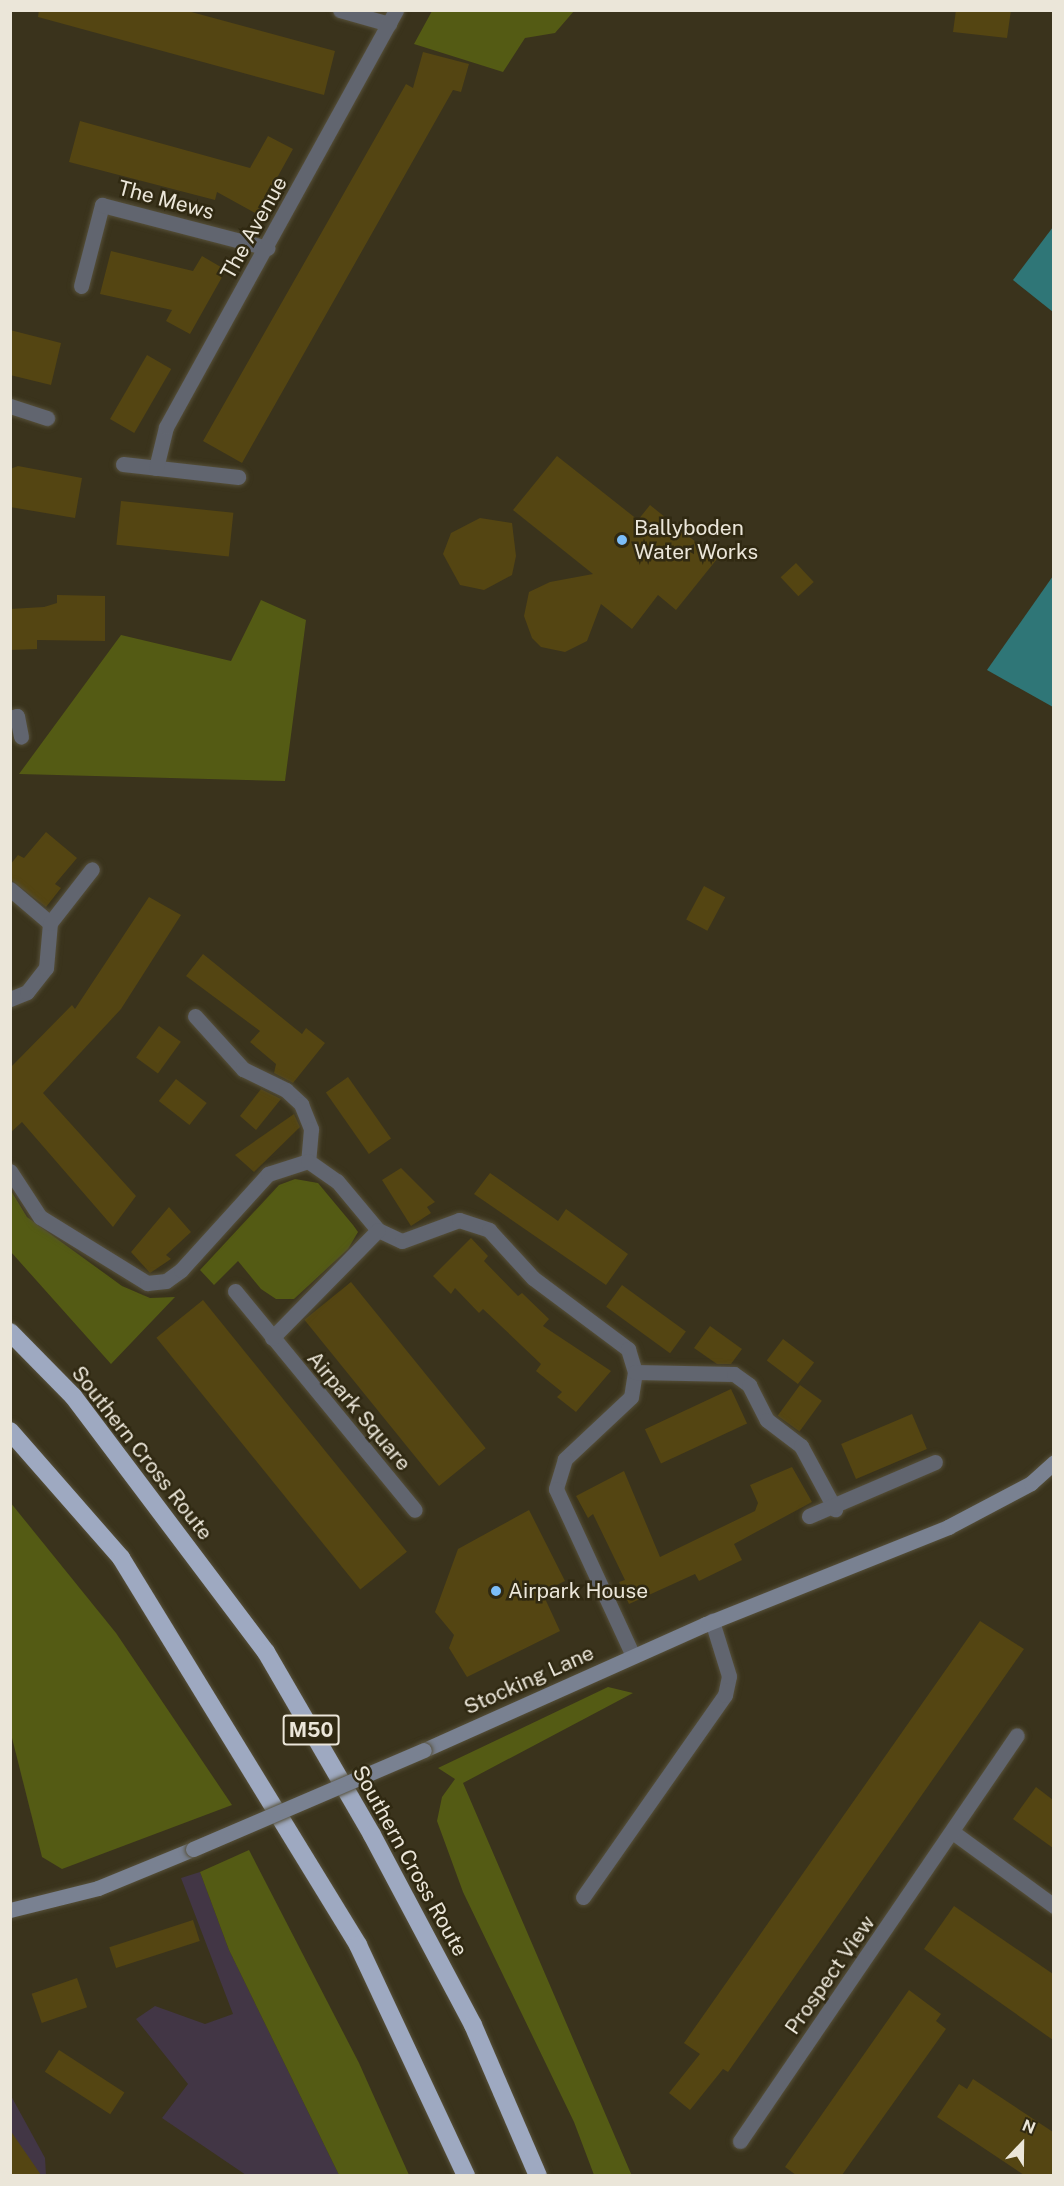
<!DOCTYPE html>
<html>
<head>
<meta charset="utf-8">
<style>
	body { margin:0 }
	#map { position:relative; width:1064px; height:2186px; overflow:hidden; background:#3a331c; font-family:"Public Sans",sans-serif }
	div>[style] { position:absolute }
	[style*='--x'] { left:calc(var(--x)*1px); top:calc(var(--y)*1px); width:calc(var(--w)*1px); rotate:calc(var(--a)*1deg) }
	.medical>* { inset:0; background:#423645 }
	.green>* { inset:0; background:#545b14 }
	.water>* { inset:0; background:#2f7677 }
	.building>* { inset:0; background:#544512; transform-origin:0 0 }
	.roads { filter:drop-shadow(0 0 2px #56503a) drop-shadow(0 0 2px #56503a) }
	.street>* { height:15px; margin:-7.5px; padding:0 7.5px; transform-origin:7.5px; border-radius:7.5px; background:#61656f }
	.secondary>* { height:15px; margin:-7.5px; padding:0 7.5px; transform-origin:7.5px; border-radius:7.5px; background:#798191 }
	.highway>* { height:18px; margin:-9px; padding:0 9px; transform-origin:9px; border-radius:9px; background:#9ea9c1 }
	.bridges { filter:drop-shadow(0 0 2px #56503a) drop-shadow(0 0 2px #56503a) }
	.secondary-bridge>* { height:15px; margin:-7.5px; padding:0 7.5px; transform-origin:7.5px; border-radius:7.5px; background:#798191 }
	.dots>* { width:16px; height:16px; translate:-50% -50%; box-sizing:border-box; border:3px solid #302912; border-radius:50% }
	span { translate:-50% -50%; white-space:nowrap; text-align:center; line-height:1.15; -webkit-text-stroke:5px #302912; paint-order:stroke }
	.shield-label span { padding:2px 4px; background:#302912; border:2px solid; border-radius:4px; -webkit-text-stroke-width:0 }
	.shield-label { font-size:20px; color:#ebe6d9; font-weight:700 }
	.street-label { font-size:21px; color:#ebe6d9 }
	.poi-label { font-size:21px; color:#ebe6d9 }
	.left { translate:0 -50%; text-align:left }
	.frame { position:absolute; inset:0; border:12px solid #ebe6d9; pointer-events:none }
	.north { position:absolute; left:992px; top:2114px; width:60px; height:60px; -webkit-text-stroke:4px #302912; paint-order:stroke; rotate:22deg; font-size:16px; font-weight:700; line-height:24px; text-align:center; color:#ebe6d9 }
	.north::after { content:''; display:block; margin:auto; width:21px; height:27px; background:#ebe6d9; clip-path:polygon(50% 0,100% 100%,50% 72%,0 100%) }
</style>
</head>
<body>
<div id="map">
	<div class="medical">
		<div style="clip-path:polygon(200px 1872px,229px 1950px,339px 2175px,246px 2175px,162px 2118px,188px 2084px,136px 2019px,155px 2006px,205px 2024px,233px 2014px,181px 1878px)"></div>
		<div style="clip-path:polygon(10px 2094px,45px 2158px,46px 2175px,11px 2175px)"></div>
	</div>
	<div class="green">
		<div style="clip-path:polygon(432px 11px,432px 10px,574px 11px,555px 33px,525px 38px,503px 72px,414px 44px)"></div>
		<div style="clip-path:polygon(261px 600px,306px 620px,285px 781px,19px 774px,121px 635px,231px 661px)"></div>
		<div style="clip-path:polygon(295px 1179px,318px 1183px,353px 1225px,358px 1232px,348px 1249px,294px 1299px,276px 1299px,261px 1289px,238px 1261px,214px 1285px,200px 1270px,279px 1185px)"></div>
		<div style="clip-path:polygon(10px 1189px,27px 1217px,122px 1286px,150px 1298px,175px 1297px,111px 1364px,11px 1252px)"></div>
		<div style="clip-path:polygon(10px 1502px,116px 1633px,232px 1805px,62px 1869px,42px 1857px,11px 1734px)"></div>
		<div style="clip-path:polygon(608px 1687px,633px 1693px,463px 1783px,632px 2176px,594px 2175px,574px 2122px,463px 1892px,437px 1821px,442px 1797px,455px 1779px,438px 1768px)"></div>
		<div style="clip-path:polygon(249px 1850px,359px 2063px,409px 2175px,339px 2175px,229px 1950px,200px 1872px)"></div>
	</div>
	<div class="water">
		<div style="clip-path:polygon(1053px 227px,1053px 312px,1013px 280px)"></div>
		<div style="clip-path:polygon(1053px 576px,1053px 707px,987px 670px)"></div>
	</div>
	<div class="building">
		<div style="clip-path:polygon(39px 10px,184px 10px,335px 51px,324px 95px,38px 17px)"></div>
		<div style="clip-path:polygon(956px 10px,1011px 10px,1007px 38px,953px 32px)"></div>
		<div style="clip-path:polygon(423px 52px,469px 64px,461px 92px,453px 90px,242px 463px,203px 441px,406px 84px,413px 88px)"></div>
		<div style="clip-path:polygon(80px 121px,250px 168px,268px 136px,293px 149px,257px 214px,217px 192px,215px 200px,69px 162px)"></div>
		<div style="clip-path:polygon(111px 251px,193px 271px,202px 256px,226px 270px,190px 334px,166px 321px,172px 310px,100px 294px)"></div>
		<div style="clip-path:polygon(10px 330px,61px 343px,51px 385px,10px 375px)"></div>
		<div style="left:147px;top:355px;width:28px;height:74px;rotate:30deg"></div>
		<div style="clip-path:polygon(557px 456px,638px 520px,650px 505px,717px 559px,676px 610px,658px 595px,632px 629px,601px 604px,587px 641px,565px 652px,541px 647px,532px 638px,524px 616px,529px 592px,550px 582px,593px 574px,513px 510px)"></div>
		<div style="clip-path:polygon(18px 466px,82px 478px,75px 518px,10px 507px,10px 469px)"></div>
		<div style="left:121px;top:501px;width:113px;height:44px;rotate:6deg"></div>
		<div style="clip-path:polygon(480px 518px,512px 523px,516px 556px,512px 575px,484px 590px,460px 585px,443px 554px,451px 533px)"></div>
		<div style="left:796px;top:563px;width:26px;height:21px;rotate:47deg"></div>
		<div style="clip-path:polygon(57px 595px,105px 596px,105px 641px,37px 640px,37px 649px,10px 650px,10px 609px,44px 607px,57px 603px)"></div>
		<div style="clip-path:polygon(46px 832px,77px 858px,55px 884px,61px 888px,46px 907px,10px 879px,10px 865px,18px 855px,24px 858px)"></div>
		<div style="left:704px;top:886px;width:24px;height:38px;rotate:28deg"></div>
		<div style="clip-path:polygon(149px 897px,181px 915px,121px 1009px,43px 1093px,136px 1196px,113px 1227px,22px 1122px,10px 1133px,10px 1068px,72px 1005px,75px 1009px)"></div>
		<div style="clip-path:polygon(203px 954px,302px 1034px,306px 1028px,325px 1043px,293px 1083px,274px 1073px,276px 1064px,250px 1042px,260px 1031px,186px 976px)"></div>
		<div style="left:159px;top:1026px;width:27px;height:39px;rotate:36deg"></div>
		<div style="left:348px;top:1077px;width:75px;height:27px;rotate:55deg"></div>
		<div style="left:176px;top:1079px;width:39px;height:28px;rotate:38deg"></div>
		<div style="clip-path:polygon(261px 1089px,281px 1099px,256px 1130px,240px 1116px)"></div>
		<div style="clip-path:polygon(294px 1114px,300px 1127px,254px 1172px,235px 1155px)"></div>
		<div style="clip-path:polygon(401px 1168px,435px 1202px,427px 1207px,431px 1213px,411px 1226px,382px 1180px)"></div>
		<div style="clip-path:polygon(490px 1173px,558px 1221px,566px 1209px,628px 1254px,606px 1285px,474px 1194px)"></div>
		<div style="clip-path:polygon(169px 1207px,191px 1232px,166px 1255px,171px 1259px,150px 1273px,131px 1252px)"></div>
		<div style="clip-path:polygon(471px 1238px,488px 1256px,484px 1261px,518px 1296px,522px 1293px,549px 1319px,543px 1326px,611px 1371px,576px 1412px,557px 1397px,562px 1392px,536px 1371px,541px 1364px,483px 1309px,479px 1313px,455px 1288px,451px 1294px,433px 1276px)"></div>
		<div style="left:351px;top:1282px;width:214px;height:60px;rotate:51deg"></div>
		<div style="left:622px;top:1285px;width:79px;height:27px;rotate:36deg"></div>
		<div style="left:203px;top:1300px;width:324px;height:60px;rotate:51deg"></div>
		<div style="clip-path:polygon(710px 1326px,742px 1349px,731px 1364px,717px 1364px,694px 1348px)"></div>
		<div style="left:783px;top:1339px;width:39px;height:27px;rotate:37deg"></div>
		<div style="left:800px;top:1385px;width:27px;height:38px;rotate:36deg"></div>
		<div style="left:731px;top:1389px;width:38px;height:95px;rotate:65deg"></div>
		<div style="left:912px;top:1414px;width:38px;height:77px;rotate:67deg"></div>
		<div style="clip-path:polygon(792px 1467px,812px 1502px,734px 1544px,742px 1560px,699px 1581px,695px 1574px,629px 1604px,619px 1582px,625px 1580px,593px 1514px,588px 1518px,576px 1496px,624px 1471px,660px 1557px,755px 1511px,758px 1503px,750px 1485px)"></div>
		<div style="clip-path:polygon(529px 1510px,565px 1581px,542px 1592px,560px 1631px,467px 1677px,449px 1648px,454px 1635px,435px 1612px,458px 1549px)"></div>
		<div style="clip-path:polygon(980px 1621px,1024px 1649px,728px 2072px,723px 2069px,690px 2110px,669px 2093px,700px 2054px,684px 2043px)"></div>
		<div style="clip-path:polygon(1036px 1787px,1053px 1800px,1053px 1848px,1013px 1819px)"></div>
		<div style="clip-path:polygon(954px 1906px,1053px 1974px,1053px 2040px,924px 1949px)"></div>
		<div style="left:193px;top:1920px;width:22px;height:88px;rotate:72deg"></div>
		<div style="left:77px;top:1978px;width:31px;height:48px;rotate:71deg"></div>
		<div style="clip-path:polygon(909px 1990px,941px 2014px,936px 2021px,946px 2029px,842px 2175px,796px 2175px,785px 2167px)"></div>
		<div style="left:59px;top:2050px;width:78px;height:26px;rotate:33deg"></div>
		<div style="clip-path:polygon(973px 2079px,1053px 2132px,1053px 2175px,1024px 2175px,937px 2117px,959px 2084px,967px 2089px)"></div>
		<div style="clip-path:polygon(10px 2130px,41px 2175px,10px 2175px)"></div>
	</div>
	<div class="roads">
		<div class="street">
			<div style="--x:340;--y:10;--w:51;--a:15.9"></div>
			<div style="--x:81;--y:286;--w:84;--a:-75.5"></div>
			<div style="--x:102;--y:205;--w:171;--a:14.6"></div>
			<div style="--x:10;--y:406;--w:39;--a:18"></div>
			<div style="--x:123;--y:464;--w:116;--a:6.4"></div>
			<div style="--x:156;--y:468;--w:42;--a:-76.3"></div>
			<div style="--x:166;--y:427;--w:476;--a:-61.1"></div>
			<div style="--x:10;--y:718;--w:7;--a:-16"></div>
			<div style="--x:17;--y:716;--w:21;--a:79"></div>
			<div style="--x:10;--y:889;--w:52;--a:40.4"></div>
			<div style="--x:10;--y:999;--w:18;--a:-22"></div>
			<div style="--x:27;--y:992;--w:31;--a:-52"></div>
			<div style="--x:46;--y:968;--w:45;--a:-84.9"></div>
			<div style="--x:50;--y:923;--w:68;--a:-52.1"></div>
			<div style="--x:195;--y:1016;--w:72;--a:47.8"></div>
			<div style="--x:243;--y:1069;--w:48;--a:26"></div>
			<div style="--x:286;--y:1090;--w:21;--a:43"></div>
			<div style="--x:301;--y:1104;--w:27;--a:68"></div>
			<div style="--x:311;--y:1129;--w:32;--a:95"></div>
			<div style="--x:10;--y:1171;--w:55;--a:56.9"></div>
			<div style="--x:40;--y:1217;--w:126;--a:31.7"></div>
			<div style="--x:147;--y:1283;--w:19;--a:-6"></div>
			<div style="--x:166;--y:1281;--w:19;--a:-36"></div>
			<div style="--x:181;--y:1270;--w:130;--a:-47.8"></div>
			<div style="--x:268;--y:1174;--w:42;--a:-18"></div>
			<div style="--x:308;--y:1161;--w:35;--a:35"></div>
			<div style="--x:337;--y:1181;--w:64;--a:50.1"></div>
			<div style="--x:378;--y:1230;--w:26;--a:25"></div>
			<div style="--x:402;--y:1241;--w:61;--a:-20.2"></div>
			<div style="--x:459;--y:1220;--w:32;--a:18"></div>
			<div style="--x:489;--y:1230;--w:65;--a:47.5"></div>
			<div style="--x:533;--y:1278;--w:119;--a:36.8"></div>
			<div style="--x:628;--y:1349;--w:24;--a:73"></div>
			<div style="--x:635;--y:1372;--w:25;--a:99"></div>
			<div style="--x:631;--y:1397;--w:91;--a:136.8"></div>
			<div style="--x:565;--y:1459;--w:31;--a:107"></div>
			<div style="--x:556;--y:1489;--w:184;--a:65.2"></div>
			<div style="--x:235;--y:1291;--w:283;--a:50.6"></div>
			<div style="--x:272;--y:1338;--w:151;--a:-45.5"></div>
			<div style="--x:635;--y:1372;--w:99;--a:1.2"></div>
			<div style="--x:734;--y:1374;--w:19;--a:36"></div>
			<div style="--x:749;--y:1385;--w:39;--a:63"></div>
			<div style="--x:767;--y:1420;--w:43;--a:37.4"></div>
			<div style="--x:801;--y:1446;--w:72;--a:61.6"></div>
			<div style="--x:809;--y:1516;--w:137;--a:-23.2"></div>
			<div style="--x:954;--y:1833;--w:124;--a:36.1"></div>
			<div style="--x:583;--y:1897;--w:247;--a:-54.9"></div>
			<div style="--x:725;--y:1695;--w:19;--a:-78"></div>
			<div style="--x:729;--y:1676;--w:58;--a:-107.2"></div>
			<div style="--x:740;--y:2141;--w:491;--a:-55.7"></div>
		</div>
		<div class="secondary">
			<div style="--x:424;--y:1750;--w:309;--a:-24.1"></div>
			<div style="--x:706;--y:1624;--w:261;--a:-21.8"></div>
			<div style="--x:948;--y:1527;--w:94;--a:-27.9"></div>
			<div style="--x:1031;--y:1483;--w:31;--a:-42"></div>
			<div style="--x:10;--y:1910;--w:91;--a:-14"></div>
			<div style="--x:98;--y:1888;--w:103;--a:-22.3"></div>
		</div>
		<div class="highway">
			<div style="--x:10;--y:1332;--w:90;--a:45.5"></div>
			<div style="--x:73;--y:1396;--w:321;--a:53"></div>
			<div style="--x:266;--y:1652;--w:211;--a:59.9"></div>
			<div style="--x:372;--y:1835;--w:215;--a:62"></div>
			<div style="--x:473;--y:2025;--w:164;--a:66.7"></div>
			<div style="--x:10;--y:1431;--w:169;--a:48.8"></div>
			<div style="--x:121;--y:1558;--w:454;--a:58.5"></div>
			<div style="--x:358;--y:1945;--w:255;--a:64.9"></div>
		</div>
	</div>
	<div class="bridges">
		<div class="secondary-bridge">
			<div style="--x:193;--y:1849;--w:251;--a:-23.2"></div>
		</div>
	</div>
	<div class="dots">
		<div style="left:622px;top:540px;background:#7cbef9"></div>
		<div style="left:496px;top:1591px;background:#7cbef9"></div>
	</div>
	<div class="shield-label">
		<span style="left:311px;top:1730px">M50</span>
	</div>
	<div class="street-label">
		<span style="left:166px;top:200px;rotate:15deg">The Mews</span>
		<span style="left:254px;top:228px;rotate:-61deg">The Avenue</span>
		<span style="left:359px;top:1411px;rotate:50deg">Airpark Square</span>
		<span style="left:142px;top:1453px;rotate:52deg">Southern Cross Route</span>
		<span style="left:529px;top:1680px;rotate:-24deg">Stocking Lane</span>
		<span style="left:410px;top:1861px;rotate:61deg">Southern Cross Route</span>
		<span style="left:830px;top:1975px;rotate:-55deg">Prospect View</span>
	</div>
	<div class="poi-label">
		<span class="left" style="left:634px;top:540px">Ballyboden<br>Water Works</span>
		<span class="left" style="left:508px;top:1591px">Airpark House</span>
	</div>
	<div class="frame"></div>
	<div class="north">N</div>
</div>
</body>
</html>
